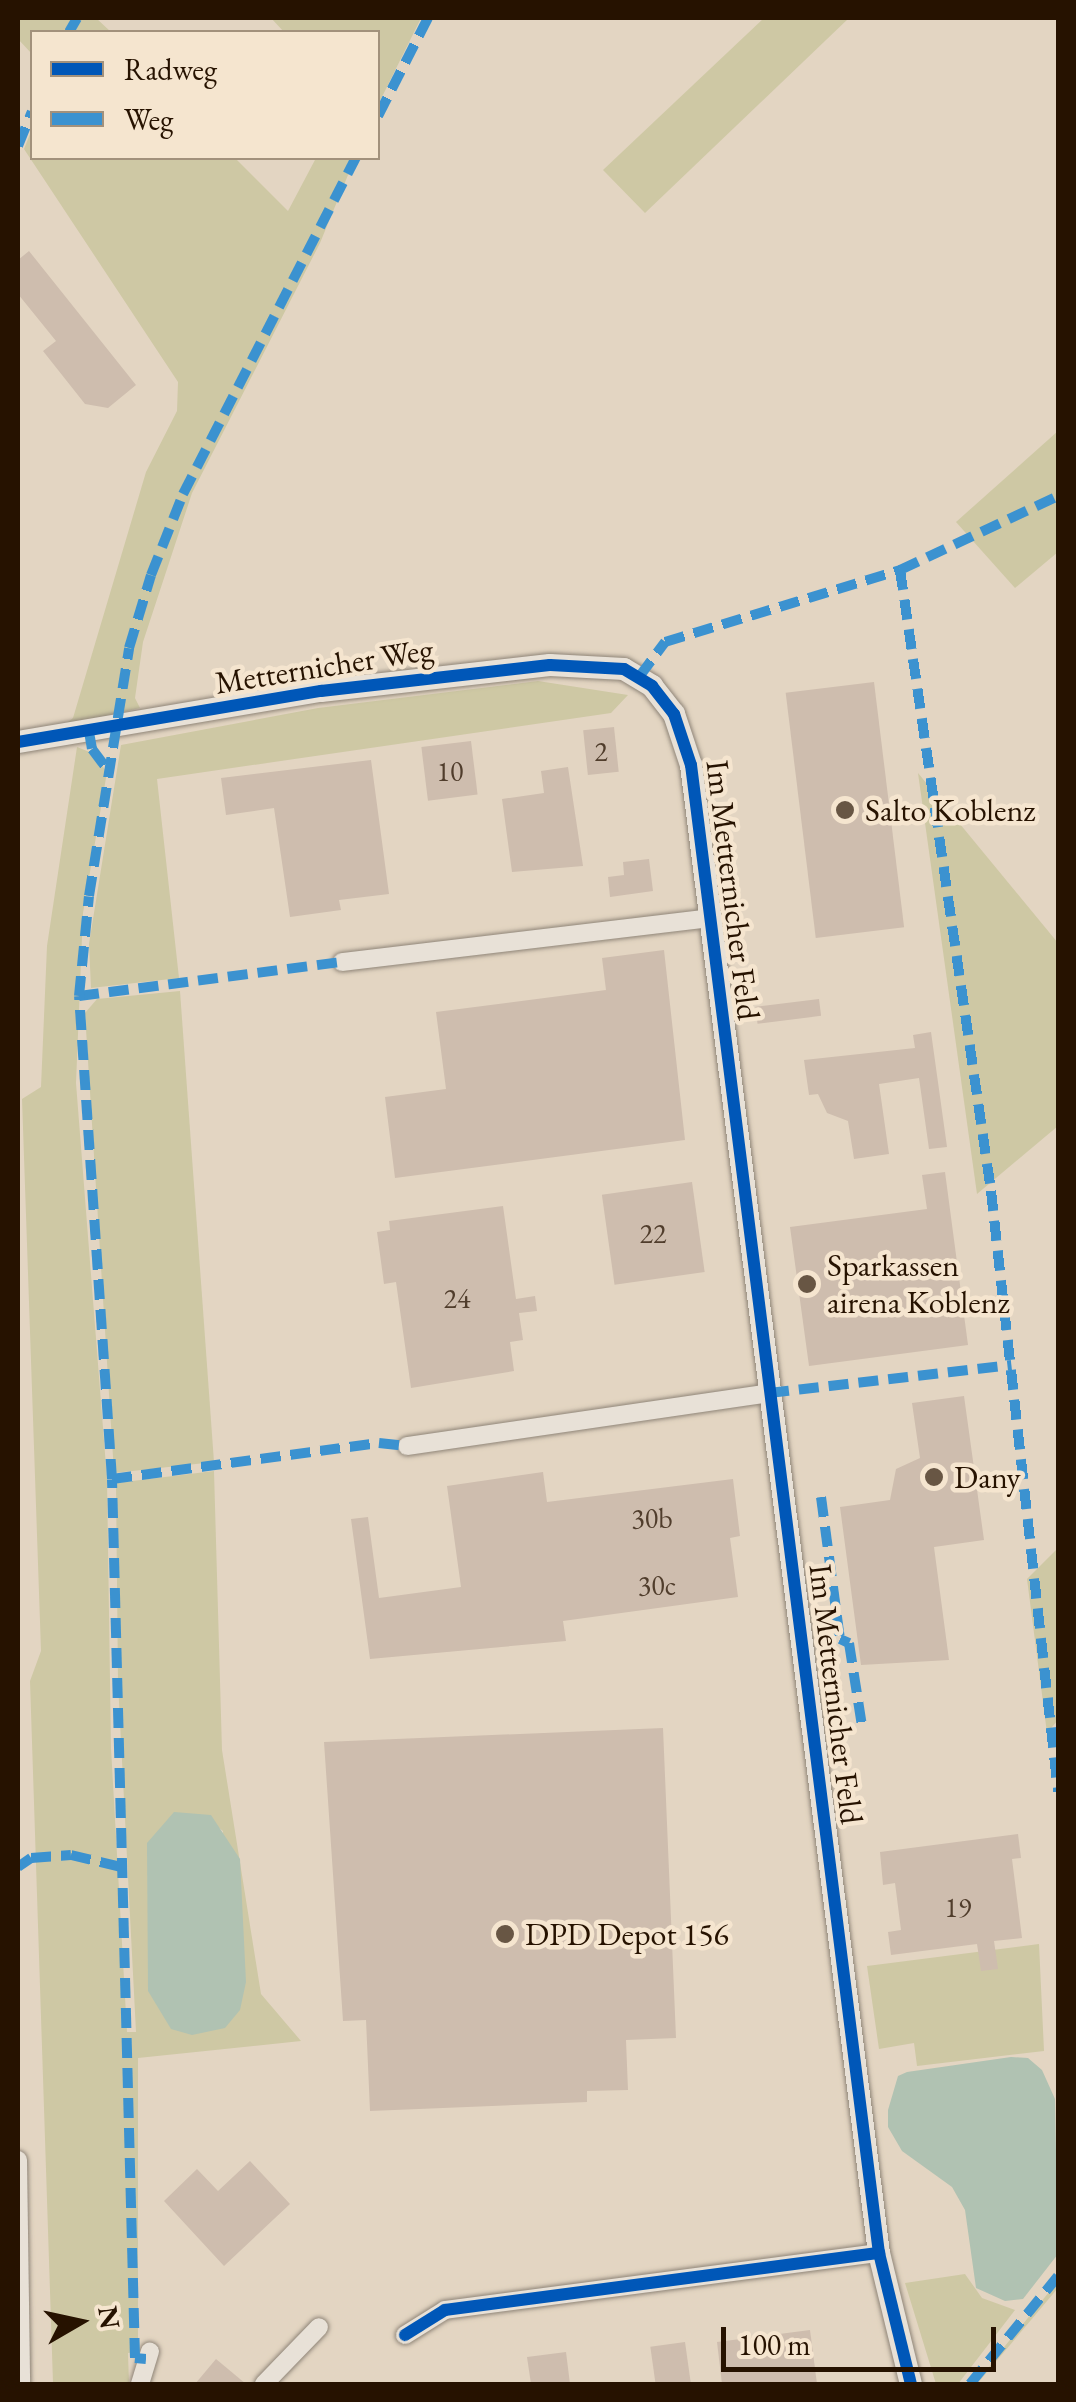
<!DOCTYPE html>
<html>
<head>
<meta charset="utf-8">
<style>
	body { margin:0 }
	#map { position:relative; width:1076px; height:2402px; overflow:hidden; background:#e3d5c2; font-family:"EB Garamond",serif }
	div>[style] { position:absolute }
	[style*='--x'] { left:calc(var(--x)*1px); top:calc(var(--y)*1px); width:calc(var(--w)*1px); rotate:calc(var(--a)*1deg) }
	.green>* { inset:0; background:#cec8a4 }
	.water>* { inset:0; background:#b0c2b2 }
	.building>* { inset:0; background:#cebdae; transform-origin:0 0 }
	.roads { filter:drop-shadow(0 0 2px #8f8578) drop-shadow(0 0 2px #8f8578) }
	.minor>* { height:18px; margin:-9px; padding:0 9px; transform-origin:9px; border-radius:9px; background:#e8e1d7 }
	.tertiary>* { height:22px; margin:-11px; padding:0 11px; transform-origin:11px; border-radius:11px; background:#e8e1d7 }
	.quiet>* { height:10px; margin-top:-5px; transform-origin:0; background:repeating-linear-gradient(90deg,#3b92d0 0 20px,transparent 0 30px) }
	.cycleway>* { height:12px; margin:-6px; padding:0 6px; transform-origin:6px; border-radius:6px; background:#0057b8 }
	.dots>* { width:28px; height:28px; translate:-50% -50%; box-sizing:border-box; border:5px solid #f5e5cf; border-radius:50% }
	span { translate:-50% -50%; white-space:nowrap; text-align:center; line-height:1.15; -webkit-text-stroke:9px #f5e5cf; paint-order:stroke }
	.number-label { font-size:28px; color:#503d2c }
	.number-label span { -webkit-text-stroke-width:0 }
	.street-label { font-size:32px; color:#261200 }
	.poi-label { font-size:32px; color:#261200 }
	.left { translate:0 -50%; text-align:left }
	.frame { position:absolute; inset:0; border:20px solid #261200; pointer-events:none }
	.legend { position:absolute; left:30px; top:30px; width:350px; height:130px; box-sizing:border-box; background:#f5e5cf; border:2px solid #a2917c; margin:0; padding:12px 18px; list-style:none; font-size:30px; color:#261200 }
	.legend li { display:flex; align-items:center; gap:20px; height:50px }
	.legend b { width:50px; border:2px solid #a2917c }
	.north { position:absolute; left:30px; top:2272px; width:100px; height:100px; -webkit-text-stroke:8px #f5e5cf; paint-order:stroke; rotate:81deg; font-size:28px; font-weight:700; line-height:40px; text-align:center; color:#261200 }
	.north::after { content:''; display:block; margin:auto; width:35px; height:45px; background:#261200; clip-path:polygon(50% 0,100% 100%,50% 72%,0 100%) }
	.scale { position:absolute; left:721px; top:2327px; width:275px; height:45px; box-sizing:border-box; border:5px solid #261200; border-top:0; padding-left:12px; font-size:30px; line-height:35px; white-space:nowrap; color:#261200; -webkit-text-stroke:8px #f5e5cf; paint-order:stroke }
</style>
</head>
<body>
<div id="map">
	<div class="green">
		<div style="clip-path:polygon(18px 18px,96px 18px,111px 32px,32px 32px,32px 54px,18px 39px)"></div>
		<div style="clip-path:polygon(271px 18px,421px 18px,378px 105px,378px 32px,284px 32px)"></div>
		<div style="clip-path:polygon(764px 18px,849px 18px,645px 213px,603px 170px)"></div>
		<div style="clip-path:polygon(32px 129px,32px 158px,235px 158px,288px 211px,316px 158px,355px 158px,320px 243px,192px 493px,143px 642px,135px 698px,140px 708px,63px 726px,73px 718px,146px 472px,177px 411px,178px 382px,24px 149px)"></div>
		<div style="clip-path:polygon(1058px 431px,1058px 552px,1015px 588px,956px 522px)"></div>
		<div style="clip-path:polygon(538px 681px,628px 695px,611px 713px,157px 779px,179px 978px,91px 988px,89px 944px,121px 745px,318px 708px)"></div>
		<div style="clip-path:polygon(evenodd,77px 747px,92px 753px,107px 772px,83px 913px,76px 1083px,107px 1479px,111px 1748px,127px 2032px,136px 2032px,118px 1683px,116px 1483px,214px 1471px,222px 1750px,261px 1994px,301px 2041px,138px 2058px,138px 2352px,128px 2353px,129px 2384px,34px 2384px,53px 2383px,30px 1681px,41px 1651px,22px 1099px,41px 1087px,47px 946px,77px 747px,214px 1824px,223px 1831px,192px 2035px,214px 1824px)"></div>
		<div style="clip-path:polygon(918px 773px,1058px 943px,1058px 1126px,977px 1194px)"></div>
		<div style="clip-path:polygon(180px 991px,214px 1462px,114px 1473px,85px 1013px,97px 999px)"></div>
		<div style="clip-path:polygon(1058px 1548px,1058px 1720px,1047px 1733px,1027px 1579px)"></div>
		<div style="clip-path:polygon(1039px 1944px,1044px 2051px,917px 2066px,914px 2043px,879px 2049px,867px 1966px)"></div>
		<div style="clip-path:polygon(965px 2274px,982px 2298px,1015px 2310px,958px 2384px,936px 2384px,905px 2283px)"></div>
		<div style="clip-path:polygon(1058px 2281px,1058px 2288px,977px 2384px,1000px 2352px)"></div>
	</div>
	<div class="water">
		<div style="clip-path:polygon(174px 1812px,211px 1815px,240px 1859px,246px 1982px,240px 2010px,225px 2028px,192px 2035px,171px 2029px,148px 1991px,147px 1843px)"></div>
		<div style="clip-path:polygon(1011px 2057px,1028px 2058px,1042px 2070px,1055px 2099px,1058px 2254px,1023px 2299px,1005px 2301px,976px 2288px,965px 2210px,952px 2187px,902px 2151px,888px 2127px,888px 2110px,898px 2076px,907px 2072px)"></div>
	</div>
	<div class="building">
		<div style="clip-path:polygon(29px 251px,136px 385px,108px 408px,85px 404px,43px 351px,56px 341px,18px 294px,18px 260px)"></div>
		<div style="left:874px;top:682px;width:247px;height:89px;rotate:83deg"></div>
		<div style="left:614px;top:727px;width:45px;height:31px;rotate:84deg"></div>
		<div style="left:471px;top:741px;width:54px;height:50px;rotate:83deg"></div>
		<div style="clip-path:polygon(371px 760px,389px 894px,339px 900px,341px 910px,290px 917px,274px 808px,226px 815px,221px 778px)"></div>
		<div style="clip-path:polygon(568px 767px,583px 866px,512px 872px,502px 799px,544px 793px,541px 771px)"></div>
		<div style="clip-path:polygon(649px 859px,653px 891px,610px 897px,608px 877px,624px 875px,623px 862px)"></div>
		<div style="clip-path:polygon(664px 950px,685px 1140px,395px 1178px,385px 1097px,446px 1089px,436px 1012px,606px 990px,602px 958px)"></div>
		<div style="left:819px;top:999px;width:17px;height:64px;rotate:83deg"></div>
		<div style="clip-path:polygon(931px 1032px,947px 1147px,929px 1149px,919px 1078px,879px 1084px,889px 1154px,854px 1159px,848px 1121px,827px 1113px,818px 1094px,809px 1095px,804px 1060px,915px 1048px,913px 1035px)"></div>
		<div style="clip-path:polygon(945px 1172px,968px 1345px,809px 1366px,790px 1227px,927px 1209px,922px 1175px)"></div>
		<div style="left:692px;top:1182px;width:91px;height:91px;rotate:82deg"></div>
		<div style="clip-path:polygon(503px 1206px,516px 1299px,535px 1296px,537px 1311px,519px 1313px,523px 1340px,510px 1342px,514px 1371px,411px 1388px,396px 1282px,384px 1284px,377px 1232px,390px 1230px,389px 1221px)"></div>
		<div style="clip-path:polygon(964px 1396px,984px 1540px,934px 1547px,949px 1660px,861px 1665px,840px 1507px,890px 1500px,896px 1469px,920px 1458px,912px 1403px)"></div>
		<div style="clip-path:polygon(543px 1472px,547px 1502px,733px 1479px,740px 1536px,730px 1538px,738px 1597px,563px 1621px,566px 1641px,370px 1659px,351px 1519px,368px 1517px,379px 1598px,461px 1587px,447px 1486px)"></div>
		<div style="clip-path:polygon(663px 1728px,676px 2038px,626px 2040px,628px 2090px,587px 2091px,587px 2102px,370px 2111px,366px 2020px,343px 2021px,324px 1742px)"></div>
		<div style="clip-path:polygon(1018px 1834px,1021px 1858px,1012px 1859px,1022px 1938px,994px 1941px,998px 1969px,981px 1971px,977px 1944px,891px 1955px,888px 1932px,901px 1930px,895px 1883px,883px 1885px,880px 1852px)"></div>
		<div style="clip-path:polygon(250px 2161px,290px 2204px,224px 2266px,164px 2201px,197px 2169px,218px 2191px)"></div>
		<div style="clip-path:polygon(810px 2330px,817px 2384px,722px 2384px,717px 2342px)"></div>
		<div style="left:685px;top:2342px;width:42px;height:35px;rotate:82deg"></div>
		<div style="clip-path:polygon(566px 2352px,570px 2384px,531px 2384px,527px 2357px)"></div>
		<div style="clip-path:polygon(216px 2359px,246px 2384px,195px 2384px)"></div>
	</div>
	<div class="roads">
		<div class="minor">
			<div style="--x:342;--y:962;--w:370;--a:-6.8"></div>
			<div style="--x:407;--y:1446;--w:366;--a:-8.3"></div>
			<div style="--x:18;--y:2160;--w:224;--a:89.2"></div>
			<div style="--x:405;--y:2335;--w:47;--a:-32"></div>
			<div style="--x:445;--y:2310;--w:438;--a:-7.5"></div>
			<div style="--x:140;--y:2384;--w:34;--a:-73"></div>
			<div style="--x:264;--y:2384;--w:79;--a:-46"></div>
		</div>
		<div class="tertiary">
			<div style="--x:18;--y:742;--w:307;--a:-9.6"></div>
			<div style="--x:321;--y:691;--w:230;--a:-6.5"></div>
			<div style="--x:550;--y:665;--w:74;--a:3.1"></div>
			<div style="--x:624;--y:669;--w:33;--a:31"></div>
			<div style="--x:652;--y:686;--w:36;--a:52"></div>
			<div style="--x:674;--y:714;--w:54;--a:71.6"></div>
			<div style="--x:691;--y:765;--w:1500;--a:82.8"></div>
			<div style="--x:879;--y:2253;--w:135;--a:76.3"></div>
		</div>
	</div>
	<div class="quiet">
		<div style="--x:69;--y:32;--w:16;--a:-60"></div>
		<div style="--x:378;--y:116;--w:110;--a:-63"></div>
		<div style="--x:18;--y:146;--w:37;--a:-68"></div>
		<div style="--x:900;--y:570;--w:628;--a:81.66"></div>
		<div style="--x:991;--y:1191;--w:604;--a:83.63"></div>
		<div style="--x:639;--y:677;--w:44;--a:-53.4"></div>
		<div style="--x:665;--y:642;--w:246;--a:-17"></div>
		<div style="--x:900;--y:570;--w:174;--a:-25.1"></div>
		<div style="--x:89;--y:732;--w:17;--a:80"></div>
		<div style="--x:92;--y:749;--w:30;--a:53"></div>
		<div style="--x:79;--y:996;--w:265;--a:-7.4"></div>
		<div style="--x:769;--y:1393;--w:244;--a:-6.6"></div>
		<div style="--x:112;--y:1479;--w:269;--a:-7.7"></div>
		<div style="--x:379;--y:1443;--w:28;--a:6"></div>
		<div style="--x:821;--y:1497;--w:143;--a:82.4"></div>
		<div style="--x:840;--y:1639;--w:10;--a:24"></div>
		<div style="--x:849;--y:1643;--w:84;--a:81.1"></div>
		<div style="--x:18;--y:1867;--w:16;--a:-35"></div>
		<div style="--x:31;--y:1858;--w:40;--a:-4.3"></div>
		<div style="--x:71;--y:1855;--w:51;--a:13.5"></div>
		<div style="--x:146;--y:2359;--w:11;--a:-175"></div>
		<div style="--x:135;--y:2358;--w:879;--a:-91.5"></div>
		<div style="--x:112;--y:1479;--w:484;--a:-93.9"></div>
		<div style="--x:79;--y:996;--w:100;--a:-84.3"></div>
		<div style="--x:89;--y:896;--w:251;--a:-80.8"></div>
		<div style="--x:129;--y:648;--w:76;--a:-73.2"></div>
		<div style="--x:151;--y:575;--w:87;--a:-68.4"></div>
		<div style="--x:183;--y:494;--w:378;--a:-62.8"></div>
		<div style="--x:970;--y:2384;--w:139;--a:-50.8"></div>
	</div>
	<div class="cycleway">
		<div style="--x:18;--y:742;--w:307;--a:-9.6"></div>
		<div style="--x:321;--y:691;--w:230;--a:-6.5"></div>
		<div style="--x:550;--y:665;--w:74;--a:3.1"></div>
		<div style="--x:624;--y:669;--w:33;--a:31"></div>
		<div style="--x:652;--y:686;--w:36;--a:52"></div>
		<div style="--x:674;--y:714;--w:54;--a:71.6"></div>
		<div style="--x:691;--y:765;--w:1500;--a:82.8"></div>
		<div style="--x:879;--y:2253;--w:135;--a:76.3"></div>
		<div style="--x:405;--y:2335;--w:47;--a:-32"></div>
		<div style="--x:445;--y:2310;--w:438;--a:-7.5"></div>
	</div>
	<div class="dots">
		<div style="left:845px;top:810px;background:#685644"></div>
		<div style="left:807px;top:1284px;background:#685644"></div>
		<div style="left:934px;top:1477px;background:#685644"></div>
		<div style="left:505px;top:1934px;background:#685644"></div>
	</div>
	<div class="number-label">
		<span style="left:601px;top:751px">2</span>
		<span style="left:450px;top:771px">10</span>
		<span style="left:653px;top:1233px">22</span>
		<span style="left:457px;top:1298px">24</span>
		<span style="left:652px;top:1518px">30b</span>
		<span style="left:657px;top:1585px">30c</span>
		<span style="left:958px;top:1907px">19</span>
	</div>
	<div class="street-label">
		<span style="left:324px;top:666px;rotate:-9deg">Metternicher Weg</span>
		<span style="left:733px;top:890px;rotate:83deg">Im Metternicher Feld</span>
		<span style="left:836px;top:1694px;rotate:83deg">Im Metternicher Feld</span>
	</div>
	<div class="poi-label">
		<span class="left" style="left:865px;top:810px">Salto Koblenz</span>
		<span class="left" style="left:827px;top:1284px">Sparkassen<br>airena Koblenz</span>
		<span class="left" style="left:954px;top:1477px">Dany</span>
		<span class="left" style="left:525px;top:1934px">DPD Depot 156</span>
	</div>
	<div class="frame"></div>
	<ul class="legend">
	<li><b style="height:12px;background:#0057b8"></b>Radweg</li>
	<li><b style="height:12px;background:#3b92d0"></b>Weg</li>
	</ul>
	<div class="north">N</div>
	<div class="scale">100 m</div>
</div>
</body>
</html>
